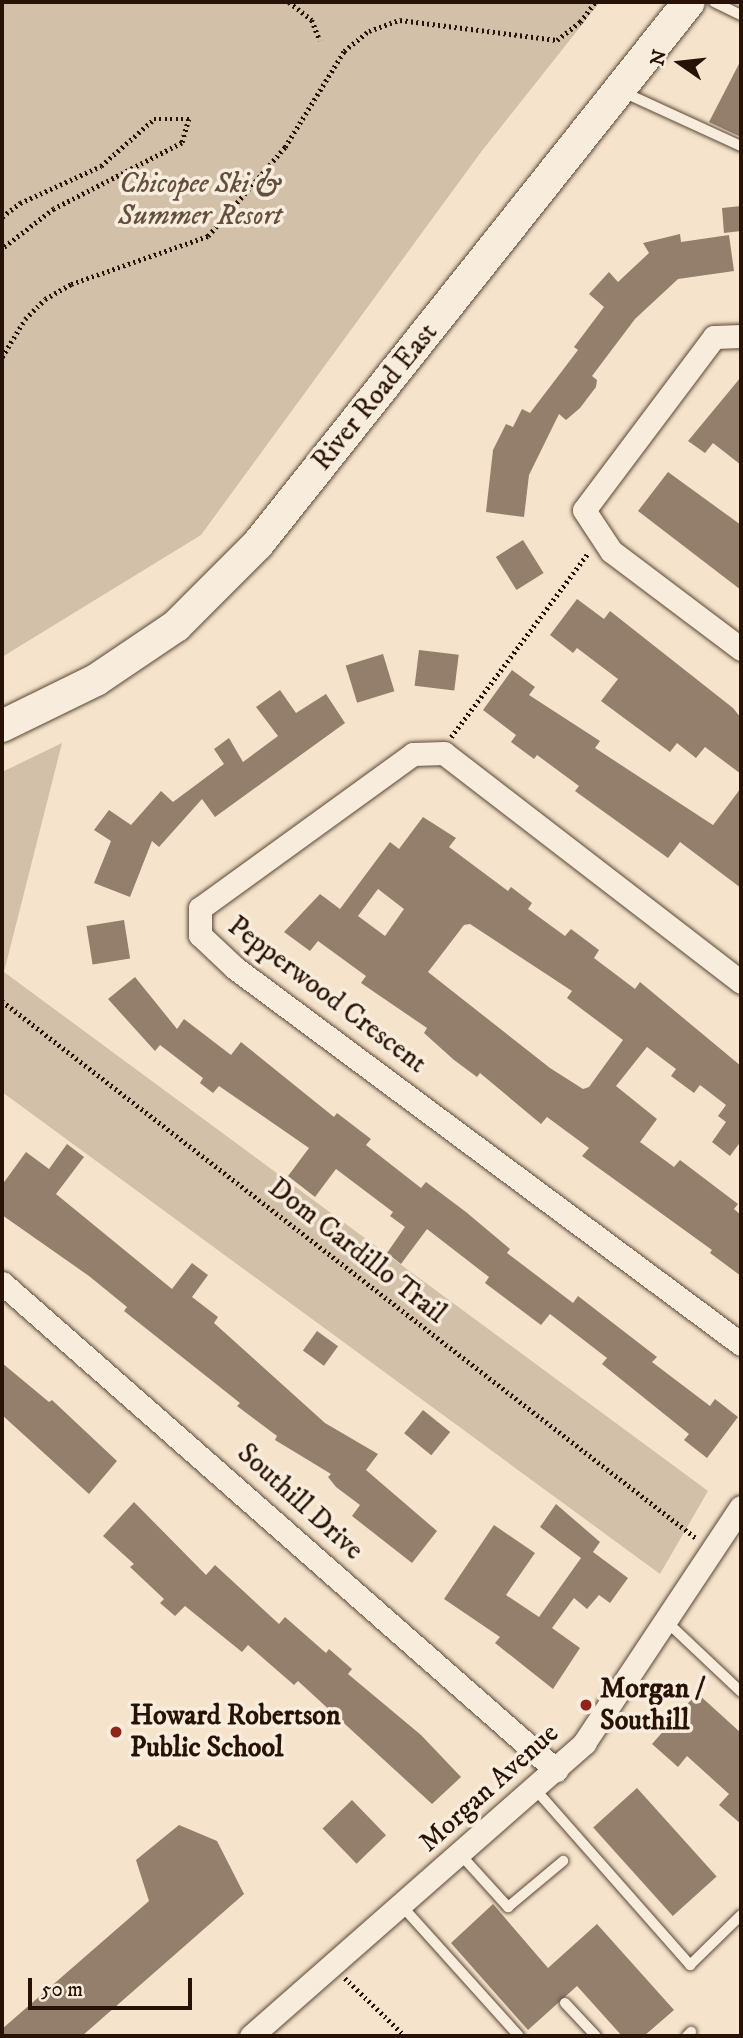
<!DOCTYPE html>
<html>
<head>
<meta charset="utf-8">
<style>
	body { margin:0 }
	#map { position:relative; width:743px; height:2038px; overflow:hidden; background:#f5e4cb; font-family:"IM FELL DW Pica",serif }
	div>[style] { position:absolute }
	[style*='--x'] { left:calc(var(--x)*1px); top:calc(var(--y)*1px); width:calc(var(--w)*1px); rotate:calc(var(--a)*1deg) }
	.green>* { inset:0; background:#d2c0a9 }
	.building>* { inset:0; background:#937f6c; transform-origin:0 0 }
	.path>* { height:4.5px; margin-top:-2.25px; transform-origin:0; background:repeating-linear-gradient(90deg,#281205 0 2px,transparent 0 5.5px) }
	.roads { filter:drop-shadow(0 0 2px #5b4636) drop-shadow(0 0 2px #5b4636) }
	.lane>* { height:10px; margin:-5px; padding:0 5px; transform-origin:5px; border-radius:5px; background:#f8eddd }
	.street>* { height:23px; margin:-11.5px; padding:0 11.5px; transform-origin:11.5px; border-radius:11.5px; background:#f8eddd }
	.secondary>* { height:32px; margin:-16px; padding:0 16px; transform-origin:16px; border-radius:16px; background:#f8eddd }
	.dots>* { width:19px; height:19px; translate:-50% -50%; box-sizing:border-box; border:4px solid #f8eddd; border-radius:50% }
	span { translate:-50% -50%; white-space:nowrap; text-align:center; line-height:1.15; -webkit-text-stroke:7px #f8eddd; paint-order:stroke }
	.park-label { font-size:28px; color:#644f3e; font-style:italic }
	.street-label { font-size:28px; color:#281205 }
	.poi-label { font-size:28px; color:#281205; font-weight:700 }
	.left { translate:0 -50%; text-align:left }
	.frame { position:absolute; inset:0; border:4px solid #281205; pointer-events:none }
	.north { position:absolute; left:645px; top:28px; width:70px; height:70px; -webkit-text-stroke:5px #f8eddd; paint-order:stroke; rotate:284deg; font-size:19px; font-weight:700; line-height:28px; text-align:center; color:#281205 }
	.north::after { content:''; display:block; margin:auto; width:24px; height:32px; background:#281205; clip-path:polygon(50% 0,100% 100%,50% 72%,0 100%) }
	.scale { position:absolute; left:28px; top:1978px; width:164px; height:32px; box-sizing:border-box; border:4px solid #281205; border-top:0; padding-left:9px; font-size:21px; line-height:24px; white-space:nowrap; color:#281205; -webkit-text-stroke:5px #f8eddd; paint-order:stroke }
</style>
</head>
<body>
<div id="map">
	<div class="green">
		<div style="clip-path:polygon(2px 2px,600px 2px,481px 152px,201px 535px,2px 657px)"></div>
		<div style="clip-path:polygon(62px 743px,4px 972px,708px 1491px,660px 1574px,2px 1092px,2px 772px)"></div>
	</div>
	<div class="building">
		<div style="clip-path:polygon(741px 60px,741px 137px,709px 122px)"></div>
		<div style="clip-path:polygon(741px 206px,741px 231px,724px 233px,722px 208px)"></div>
		<div style="clip-path:polygon(680px 234px,681px 242px,729px 235px,734px 271px,678px 279px,635px 319px,592px 376px,597px 380px,596px 387px,580px 408px,566px 420px,559px 414px,529px 475px,524px 517px,486px 512px,493px 450px,506px 424px,513px 427px,522px 409px,530px 413px,578px 350px,574px 347px,604px 307px,589px 294px,609px 272px,618px 282px,649px 253px,643px 243px)"></div>
		<div style="clip-path:polygon(741px 377px,741px 465px,713px 443px,705px 453px,688px 441px)"></div>
		<div style="clip-path:polygon(668px 472px,741px 525px,741px 590px,638px 511px)"></div>
		<div style="left:523px;top:540px;width:39px;height:32px;rotate:58deg"></div>
		<div style="clip-path:polygon(577px 599px,604px 619px,610px 611px,733px 708px,741px 718px,741px 774px,705px 747px,696px 758px,677px 743px,670px 752px,601px 701px,618px 679px,577px 648px,573px 653px,550px 635px)"></div>
		<div style="left:419px;top:650px;width:40px;height:36px;rotate:7deg"></div>
		<div style="left:383px;top:654px;width:39px;height:39px;rotate:73deg"></div>
		<div style="clip-path:polygon(512px 670px,535px 687px,529px 695px,600px 741px,595px 748px,713px 825px,741px 788px,741px 888px,680px 842px,668px 858px,575px 791px,579px 786px,537px 755px,534px 759px,511px 742px,516px 735px,483px 710px)"></div>
		<div style="clip-path:polygon(280px 690px,296px 713px,326px 694px,345px 723px,215px 817px,202px 799px,159px 847px,152px 841px,130px 897px,94px 883px,111px 841px,94px 830px,109px 810px,131px 825px,161px 791px,173px 802px,224px 764px,214px 749px,229px 738px,243px 762px,278px 736px,256px 707px)"></div>
		<div style="clip-path:polygon(evenodd,423px 817px,456px 838px,449px 847px,508px 891px,511px 887px,532px 903px,528px 909px,565px 936px,571px 929px,599px 950px,594px 958px,635px 989px,640px 982px,741px 1066px,741px 1141px,730px 1156px,712px 1142px,726px 1122px,718px 1116px,726px 1105px,700px 1085px,694px 1093px,671px 1076px,676px 1069px,647px 1047px,616px 1086px,657px 1119px,640px 1142px,674px 1167px,680px 1160px,738px 1204px,734px 1209px,741px 1215px,741px 1276px,710px 1253px,712px 1250px,582px 1156px,589px 1148px,547px 1117px,541px 1124px,480px 1073px,477px 1077px,454px 1060px,424px 1033px,427px 1028px,361px 983px,366px 976px,318px 941px,310px 951px,284px 932px,320px 894px,340px 909px,390px 842px,399px 849px,423px 817px,378px 889px,404px 909px,385px 936px,358px 916px,378px 889px,423px 817px,470px 924px,572px 991px,567px 998px,623px 1040px,589px 1087px,583px 1089px,550px 1068px,428px 972px,464px 925px,470px 924px)"></div>
		<div style="left:124px;top:920px;width:39px;height:38px;rotate:81deg"></div>
		<div style="clip-path:polygon(135px 977px,177px 1029px,184px 1019px,231px 1055px,241px 1042px,334px 1117px,337px 1113px,371px 1139px,366px 1145px,421px 1188px,426px 1182px,466px 1212px,510px 1249px,507px 1253px,573px 1303px,578px 1296px,657px 1357px,652px 1362px,710px 1406px,715px 1399px,738px 1417px,707px 1458px,684px 1440px,689px 1434px,602px 1364px,607px 1358px,550px 1314px,541px 1325px,485px 1283px,489px 1277px,427px 1229px,401px 1264px,387px 1253px,405px 1227px,390px 1216px,393px 1212px,336px 1169px,315px 1197px,288px 1176px,309px 1148px,219px 1086px,213px 1093px,200px 1083px,203px 1078px,160px 1045px,155px 1051px,108px 999px)"></div>
		<div style="clip-path:polygon(67px 1144px,84px 1157px,56px 1194px,172px 1289px,192px 1263px,208px 1275px,192px 1297px,218px 1317px,214px 1323px,325px 1423px,378px 1454px,366px 1470px,437px 1531px,412px 1563px,352px 1516px,360px 1505px,336px 1487px,328px 1477px,331px 1474px,275px 1440px,277px 1436px,237px 1406px,240px 1403px,124px 1311px,127px 1307px,89px 1276px,2px 1215px,2px 1185px,26px 1152px,49px 1169px)"></div>
		<div style="left:317px;top:1331px;width:26px;height:24px;rotate:36deg"></div>
		<div style="clip-path:polygon(2px 1363px,49px 1402px,52px 1400px,117px 1461px,89px 1494px,2px 1415px)"></div>
		<div style="left:423px;top:1410px;width:35px;height:30px;rotate:39deg"></div>
		<div style="clip-path:polygon(134px 1502px,206px 1575px,215px 1565px,279px 1624px,285px 1617px,326px 1653px,329px 1649px,352px 1669px,348px 1674px,421px 1735px,461px 1777px,432px 1804px,298px 1681px,294px 1685px,248px 1645px,242px 1652px,185px 1606px,175px 1616px,160px 1603px,164px 1599px,130px 1567px,134px 1564px,103px 1536px)"></div>
		<div style="clip-path:polygon(556px 1504px,600px 1542px,593px 1552px,628px 1578px,610px 1603px,599px 1595px,587px 1609px,574px 1598px,552px 1628px,580px 1648px,553px 1689px,495px 1643px,500px 1637px,444px 1599px,494px 1525px,535px 1553px,506px 1595px,539px 1617px,581px 1558px,540px 1527px)"></div>
		<div style="clip-path:polygon(697px 1693px,741px 1733px,741px 1824px,719px 1805px,729px 1794px,687px 1756px,678px 1767px,652px 1744px)"></div>
		<div style="left:637px;top:1788px;width:119px;height:59px;rotate:48deg"></div>
		<div style="left:352px;top:1800px;width:49px;height:41px;rotate:46deg"></div>
		<div style="clip-path:polygon(179px 1825px,217px 1841px,244px 1894px,82px 2036px,2px 2036px,2px 2029px,149px 1901px,136px 1860px)"></div>
		<div style="clip-path:polygon(493px 1904px,548px 1968px,597px 1924px,674px 2010px,644px 2036px,622px 2036px,577px 1986px,528px 2030px,451px 1943px)"></div>
	</div>
	<div class="path">
		<div style="--x:289;--y:2;--w:29;--a:38"></div>
		<div style="--x:312;--y:20;--w:22;--a:69"></div>
		<div style="--x:2;--y:217;--w:23;--a:-38"></div>
		<div style="--x:20;--y:203;--w:89;--a:-24.6"></div>
		<div style="--x:101;--y:166;--w:71;--a:-41.6"></div>
		<div style="--x:154;--y:119;--w:35;--a:0"></div>
		<div style="--x:189;--y:119;--w:25;--a:106"></div>
		<div style="--x:182;--y:143;--w:144;--a:152.7"></div>
		<div style="--x:54;--y:209;--w:66;--a:142.4"></div>
		<div style="--x:2;--y:357;--w:44;--a:-58.8"></div>
		<div style="--x:25;--y:319;--w:28;--a:-45"></div>
		<div style="--x:45;--y:299;--w:30;--a:-30"></div>
		<div style="--x:71;--y:284;--w:145;--a:-19.3"></div>
		<div style="--x:208;--y:236;--w:118;--a:-49.1"></div>
		<div style="--x:285;--y:147;--w:113;--a:-58.4"></div>
		<div style="--x:344;--y:51;--w:32;--a:-39"></div>
		<div style="--x:369;--y:31;--w:33;--a:-20"></div>
		<div style="--x:400;--y:20;--w:158;--a:7.3"></div>
		<div style="--x:557;--y:40;--w:29;--a:-38"></div>
		<div style="--x:580;--y:22;--w:25;--a:-53"></div>
		<div style="--x:451;--y:737;--w:229;--a:-53.3"></div>
		<div style="--x:2;--y:1001;--w:877;--a:37.73"></div>
		<div style="--x:345;--y:1978;--w:83;--a:44"></div>
	</div>
	<div class="roads">
		<div class="lane">
			<div style="--x:714;--y:2;--w:30;--a:26"></div>
			<div style="--x:623;--y:92;--w:130;--a:24.6"></div>
			<div style="--x:666;--y:1621;--w:103;--a:43.4"></div>
			<div style="--x:535;--y:1789;--w:235;--a:48.6"></div>
			<div style="--x:690;--y:1965;--w:71;--a:-44.4"></div>
			<div style="--x:460;--y:1854;--w:72;--a:47.8"></div>
			<div style="--x:508;--y:1907;--w:72;--a:-39.9"></div>
			<div style="--x:401;--y:1905;--w:176;--a:48"></div>
			<div style="--x:565;--y:2003;--w:45;--a:46.8"></div>
			<div style="--x:687;--y:2036;--w:6;--a:-45"></div>
		</div>
		<div class="street">
			<div style="--x:741;--y:336;--w:27;--a:178"></div>
			<div style="--x:714;--y:337;--w:216;--a:126.9"></div>
			<div style="--x:584;--y:510;--w:49;--a:56.6"></div>
			<div style="--x:611;--y:551;--w:163;--a:37"></div>
			<div style="--x:741;--y:982;--w:375;--a:-142.4"></div>
			<div style="--x:444;--y:753;--w:31;--a:178"></div>
			<div style="--x:413;--y:754;--w:263;--a:144.1"></div>
			<div style="--x:200;--y:908;--w:27;--a:90"></div>
			<div style="--x:200;--y:935;--w:48;--a:43.3"></div>
			<div style="--x:235;--y:968;--w:630;--a:36.62"></div>
			<div style="--x:2;--y:1283;--w:738;--a:41.32"></div>
			<div style="--x:251;--y:2036;--w:444;--a:-41.3"></div>
			<div style="--x:584;--y:1743;--w:283;--a:-56.4"></div>
		</div>
		<div class="secondary">
			<div style="--x:2;--y:726;--w:105;--a:-26.1"></div>
			<div style="--x:96;--y:680;--w:97;--a:-34"></div>
			<div style="--x:176;--y:626;--w:116;--a:-45"></div>
			<div style="--x:258;--y:544;--w:692;--a:-51.51"></div>
		</div>
	</div>
	<div class="dots">
		<div style="left:586px;top:1705px;background:#8f2418"></div>
		<div style="left:116px;top:1732px;background:#8f2418"></div>
	</div>
	<div class="park-label">
		<span style="left:200px;top:200px">Chicopee Ski &amp;<br>Summer Resort</span>
	</div>
	<div class="street-label">
		<span style="left:375px;top:397px;rotate:-51deg">River Road East</span>
		<span style="left:327px;top:995px;rotate:37deg">Pepperwood Crescent</span>
		<span style="left:357px;top:1251px;rotate:38deg">Dom Cardillo Trail</span>
		<span style="left:300px;top:1502px;rotate:42deg">Southill Drive</span>
		<span style="left:489px;top:1788px;rotate:-42deg">Morgan Avenue</span>
	</div>
	<div class="poi-label">
		<span class="left" style="left:600px;top:1705px">Morgan /<br>Southill</span>
		<span class="left" style="left:130px;top:1732px">Howard Robertson<br>Public School</span>
	</div>
	<div class="frame"></div>
	<div class="north">N</div>
	<div class="scale">50 m</div>
</div>
</body>
</html>
